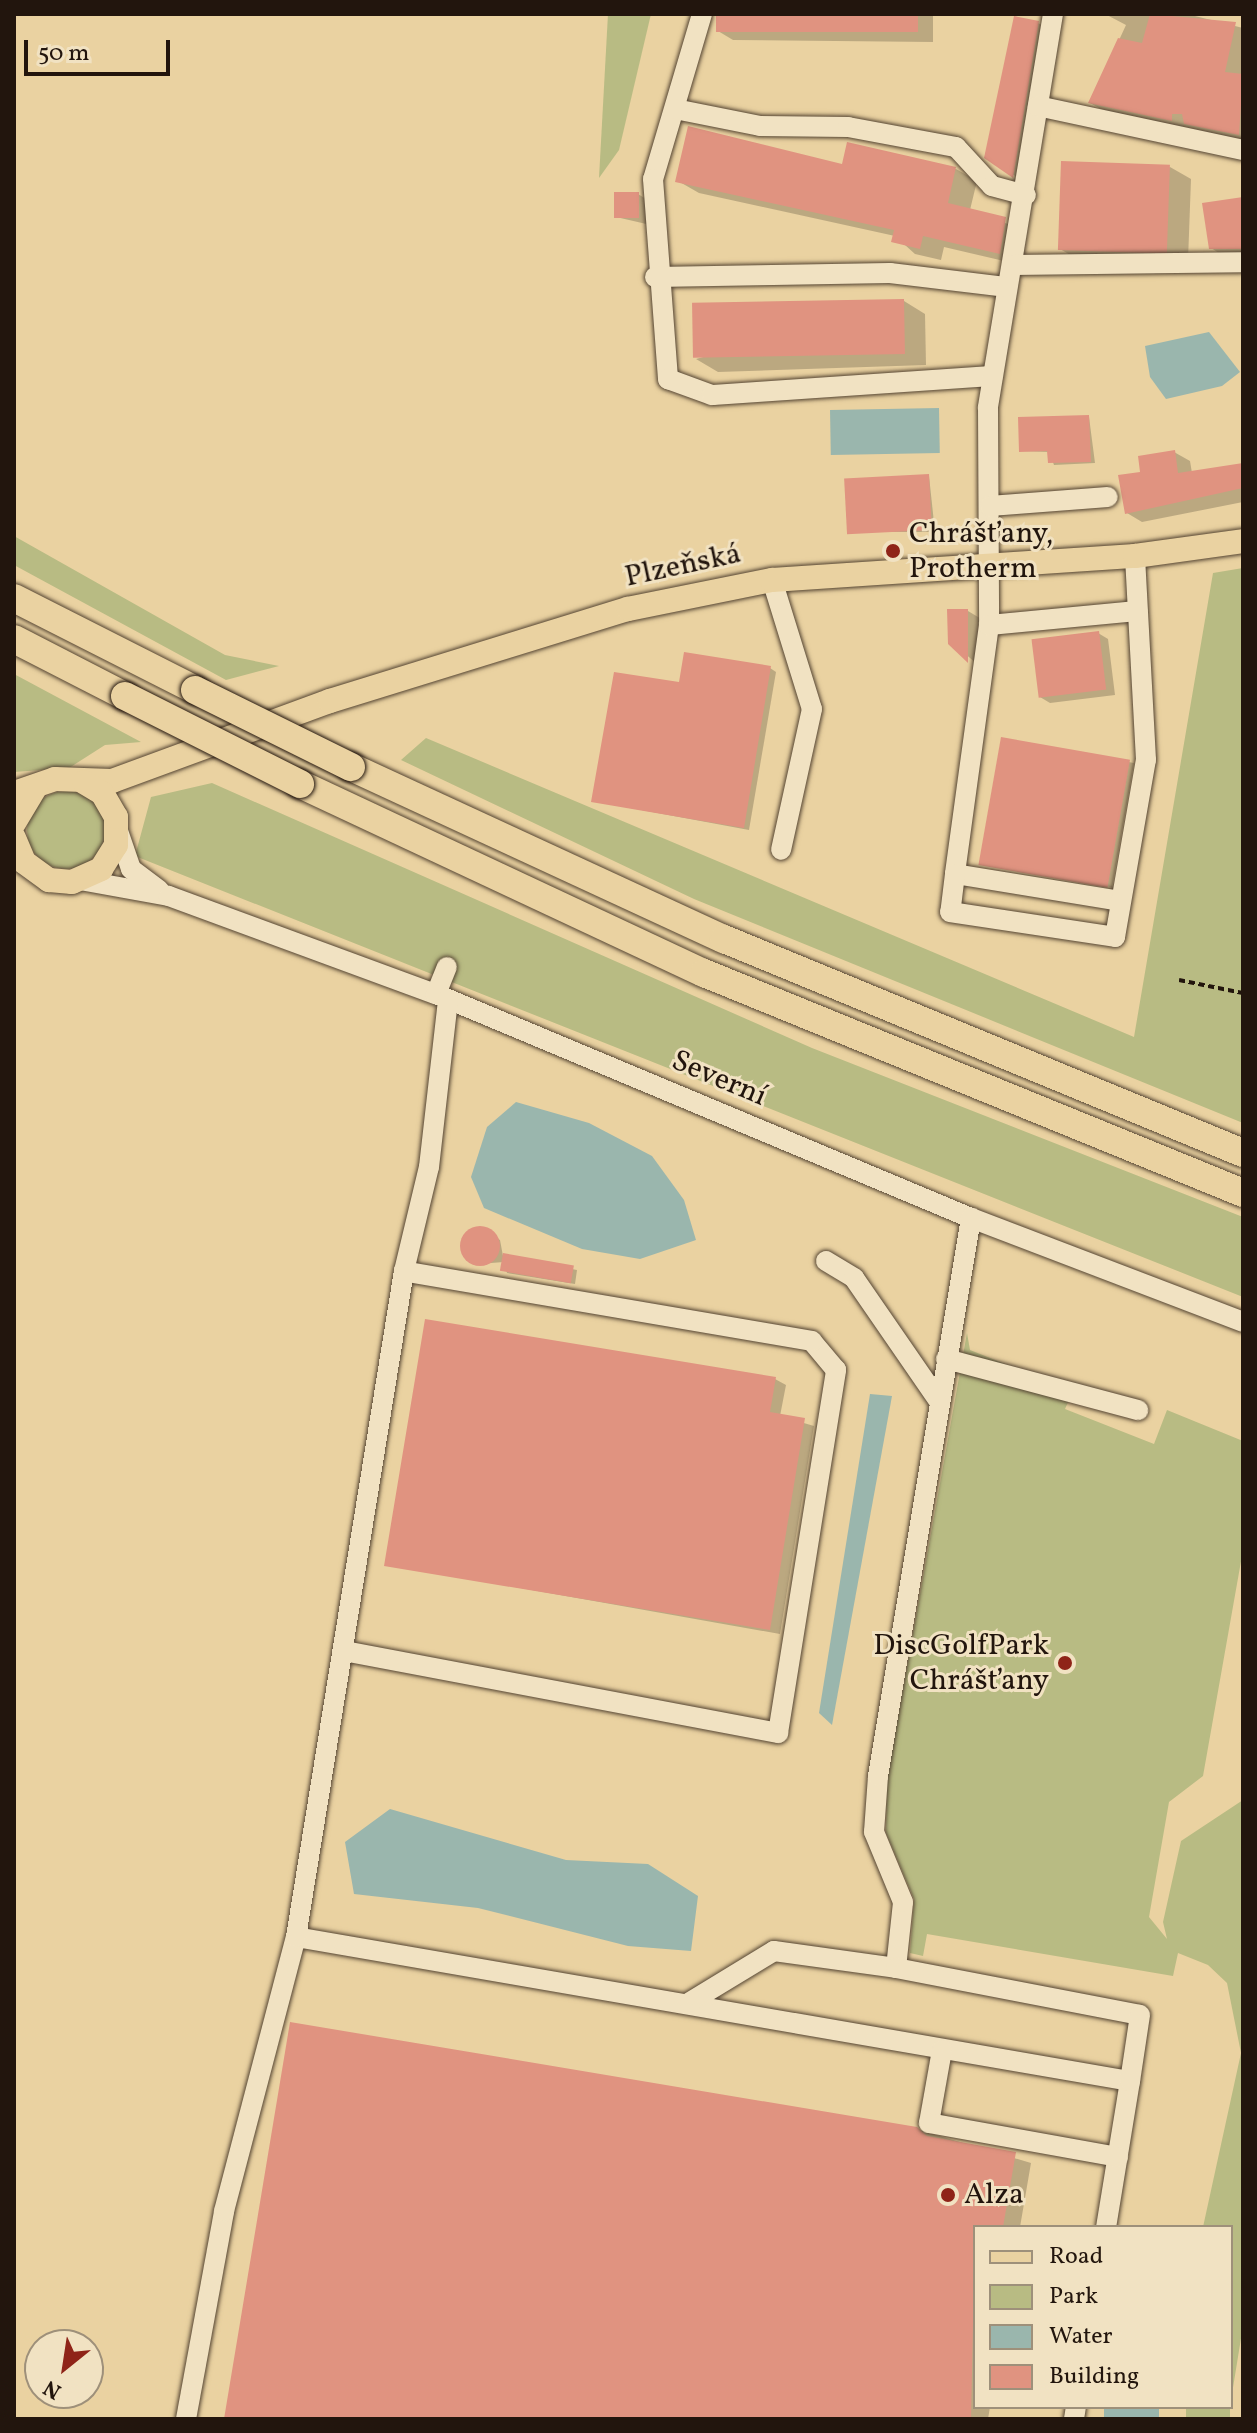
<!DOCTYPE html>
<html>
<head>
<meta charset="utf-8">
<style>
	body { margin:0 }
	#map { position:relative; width:1257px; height:2433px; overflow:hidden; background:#ead2a1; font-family:Vollkorn,serif }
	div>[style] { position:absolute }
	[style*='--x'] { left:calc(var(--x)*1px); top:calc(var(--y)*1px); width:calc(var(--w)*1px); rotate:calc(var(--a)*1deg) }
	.green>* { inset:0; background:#b8bb83; transform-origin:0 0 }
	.round { border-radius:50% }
	.water>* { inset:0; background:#9ab6ad; transform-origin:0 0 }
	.shadow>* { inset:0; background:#0003; transform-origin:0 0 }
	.building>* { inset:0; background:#e09380; transform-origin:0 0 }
	.path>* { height:4px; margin-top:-2px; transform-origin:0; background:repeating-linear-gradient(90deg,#22150d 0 6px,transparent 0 10px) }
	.roads { filter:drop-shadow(0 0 2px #544432) drop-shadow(0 0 2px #544432) }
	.minor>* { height:20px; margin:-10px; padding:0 10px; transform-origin:10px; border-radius:10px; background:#f1e2c2 }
	.major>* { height:24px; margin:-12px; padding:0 12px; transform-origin:12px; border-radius:12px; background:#ead2a1 }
	.highway>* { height:28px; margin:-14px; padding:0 14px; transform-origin:14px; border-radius:14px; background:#ead2a1 }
	.bridges { filter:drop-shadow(0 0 2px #22150d) drop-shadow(0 0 2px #22150d) }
	.highway-bridge>* { height:28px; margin:-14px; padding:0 14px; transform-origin:14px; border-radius:14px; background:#ead2a1 }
	.dots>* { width:22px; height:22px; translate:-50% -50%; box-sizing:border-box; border:4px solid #f1e2c2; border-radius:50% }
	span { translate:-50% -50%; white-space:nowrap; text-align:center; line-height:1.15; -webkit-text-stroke:6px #f1e2c2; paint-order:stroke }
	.poi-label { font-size:30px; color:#22150d }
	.left { translate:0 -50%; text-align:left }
	.right { translate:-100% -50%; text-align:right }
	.street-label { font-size:30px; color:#22150d }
	.frame { position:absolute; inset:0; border:16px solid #22150d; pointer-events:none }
	.legend { position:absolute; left:973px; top:2225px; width:260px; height:184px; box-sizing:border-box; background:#f1e2c2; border:2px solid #9e907a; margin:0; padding:10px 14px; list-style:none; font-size:24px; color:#22150d }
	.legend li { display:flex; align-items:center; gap:16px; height:40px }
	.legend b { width:40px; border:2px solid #9e907a }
	.north { position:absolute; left:24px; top:2329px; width:80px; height:80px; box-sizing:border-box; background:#f1e2c2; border:2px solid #9e907a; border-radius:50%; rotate:210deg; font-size:22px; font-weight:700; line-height:32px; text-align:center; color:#22150d }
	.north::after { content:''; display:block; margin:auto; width:28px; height:36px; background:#8f2418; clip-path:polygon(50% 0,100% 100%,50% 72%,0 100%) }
	.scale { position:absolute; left:24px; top:40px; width:146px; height:36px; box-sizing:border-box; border:4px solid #22150d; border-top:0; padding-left:10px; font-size:24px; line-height:28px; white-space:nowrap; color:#22150d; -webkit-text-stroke:6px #f1e2c2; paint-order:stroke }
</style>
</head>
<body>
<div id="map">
	<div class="green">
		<div style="clip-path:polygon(608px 14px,651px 14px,619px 150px,599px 178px)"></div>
		<div style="clip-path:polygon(14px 536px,225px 655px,279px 666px,226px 680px,14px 565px)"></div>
		<div style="clip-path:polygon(1243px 568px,1243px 1123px,694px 899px,401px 760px,426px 738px,1134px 1037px,1213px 573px)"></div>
		<div style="clip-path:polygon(14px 674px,141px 742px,105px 745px,69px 768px,14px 772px)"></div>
		<div style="clip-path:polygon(212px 783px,812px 1048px,1243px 1217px,1243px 1297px,135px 856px,151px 797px)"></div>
		<div class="round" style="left:27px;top:791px;width:78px;height:78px"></div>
		<div style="clip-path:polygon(967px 1333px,970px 1350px,1073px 1391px,1065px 1409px,1154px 1444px,1167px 1410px,1243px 1441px,1243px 1550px,1203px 1776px,1169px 1802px,1149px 1917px,1167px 1939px,1163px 1922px,1181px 1841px,1243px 1800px,1243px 2326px,1231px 2400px,1231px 2227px,1203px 2227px,1241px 2053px,1227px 1983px,1208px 1965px,1178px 1953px,1173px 1976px,927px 1934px,923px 1956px,910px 1953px,914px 1899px,886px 1833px,887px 1778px)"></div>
		<div style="left:1186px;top:2407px;width:44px;height:12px"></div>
	</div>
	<div class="water">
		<div style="clip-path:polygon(1209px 332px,1240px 372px,1222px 386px,1166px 399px,1150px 377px,1145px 346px)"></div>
		<div style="left:939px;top:408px;width:45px;height:109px;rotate:89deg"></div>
		<div style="clip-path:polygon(516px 1102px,589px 1123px,652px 1156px,684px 1200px,696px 1240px,640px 1259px,582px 1249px,484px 1208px,471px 1177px,487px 1127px)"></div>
		<div style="clip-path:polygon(870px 1394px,892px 1396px,832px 1725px,819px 1713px)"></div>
		<div style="clip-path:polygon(390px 1809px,566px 1860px,648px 1864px,698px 1896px,691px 1951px,628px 1946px,478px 1908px,354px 1894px,345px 1842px)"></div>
		<div style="left:1104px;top:2407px;width:55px;height:12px"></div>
	</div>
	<div class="shadow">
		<div style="clip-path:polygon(718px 14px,933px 14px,933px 42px,733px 40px,718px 31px)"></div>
		<div style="clip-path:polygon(1105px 14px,1187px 14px,1243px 28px,1243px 142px,1110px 114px,1090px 103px,1126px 25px)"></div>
		<div style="clip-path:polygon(1038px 23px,1054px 32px,1029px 185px,986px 157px)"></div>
		<div style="clip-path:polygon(844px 167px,956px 169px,977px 181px,970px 210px,1027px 231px,1021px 265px,944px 247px,941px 260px,915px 254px,895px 236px,699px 193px,678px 181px)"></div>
		<div style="clip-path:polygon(1170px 167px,1191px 179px,1188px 261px,1081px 261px,1060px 249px)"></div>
		<div style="clip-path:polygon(638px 194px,654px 204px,655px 226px,616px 217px)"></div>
		<div style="clip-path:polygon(1243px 199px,1243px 261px,1232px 261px,1211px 248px)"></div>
		<div style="clip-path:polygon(904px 301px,925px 314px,926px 365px,718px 372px,696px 359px)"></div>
		<div style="clip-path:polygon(1089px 417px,1095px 463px,1054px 465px,1049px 452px,1021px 451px)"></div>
		<div style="clip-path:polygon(1174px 452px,1190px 461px,1192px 473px,1243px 465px,1243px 502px,1142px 522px,1127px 513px,1142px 474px)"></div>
		<div style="clip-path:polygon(929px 476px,935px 532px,848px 532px)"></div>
		<div style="clip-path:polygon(968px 611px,983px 620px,984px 670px,949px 640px)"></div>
		<div style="clip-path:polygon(1098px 633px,1108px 639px,1115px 695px,1050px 703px,1040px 697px)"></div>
		<div style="clip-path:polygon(770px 668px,776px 672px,749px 830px,593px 801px,681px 685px)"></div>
		<div style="left:1003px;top:740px;width:133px;height:126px;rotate:10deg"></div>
		<div style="clip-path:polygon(482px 1228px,500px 1240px,503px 1256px,577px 1270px,575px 1284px,507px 1273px,504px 1262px,478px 1264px,465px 1256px,469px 1231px)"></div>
		<div style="clip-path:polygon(775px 1379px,786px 1385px,780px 1416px,814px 1426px,780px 1634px,386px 1564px)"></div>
		<div style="clip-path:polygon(916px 2129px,1031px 2163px,1020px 2227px,975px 2227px,975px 2407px,990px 2407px,988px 2419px,226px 2419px)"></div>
	</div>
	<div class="building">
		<div style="left:716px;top:14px;width:202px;height:18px"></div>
		<div style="clip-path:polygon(1150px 14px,1236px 22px,1225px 72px,1243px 74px,1239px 135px,1184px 124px,1182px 114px,1172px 114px,1172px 121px,1088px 103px,1118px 38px,1142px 43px)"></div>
		<div style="clip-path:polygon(1014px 16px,1039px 21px,1013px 178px,984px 158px)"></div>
		<div style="clip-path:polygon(688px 126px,842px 164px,847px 142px,956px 167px,948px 203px,1006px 217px,1000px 254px,923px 236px,920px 249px,891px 242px,894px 230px,675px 182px)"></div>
		<div style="left:1061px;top:161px;width:109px;height:89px;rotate:2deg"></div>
		<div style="left:639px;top:192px;width:26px;height:25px;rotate:90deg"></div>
		<div style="clip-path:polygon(1243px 197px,1243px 249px,1209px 249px,1202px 203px)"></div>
		<div style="left:904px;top:299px;width:55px;height:212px;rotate:89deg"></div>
		<div style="clip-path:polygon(1089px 415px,1091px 462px,1048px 463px,1047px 451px,1019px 452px,1018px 417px)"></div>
		<div style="clip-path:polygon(1175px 450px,1178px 473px,1243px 463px,1243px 488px,1125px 514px,1118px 475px,1140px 472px,1138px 456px)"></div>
		<div style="left:929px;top:474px;width:56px;height:85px;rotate:87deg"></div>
		<div style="clip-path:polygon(947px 609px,968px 609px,968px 663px,948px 644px)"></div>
		<div style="left:1099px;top:631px;width:59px;height:68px;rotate:83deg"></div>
		<div style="clip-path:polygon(684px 652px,771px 666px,744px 828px,591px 802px,614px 672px,679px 682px)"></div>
		<div style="left:1001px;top:737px;width:131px;height:130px;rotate:10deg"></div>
		<div class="round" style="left:460px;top:1226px;width:40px;height:40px"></div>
		<div style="left:503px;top:1253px;width:72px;height:18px;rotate:10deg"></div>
		<div style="clip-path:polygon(425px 1319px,776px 1377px,770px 1412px,805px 1418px,770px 1630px,384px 1566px)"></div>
		<div style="clip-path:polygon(290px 2022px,917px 2127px,927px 2136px,1016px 2152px,1003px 2227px,975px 2227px,971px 2419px,224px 2419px)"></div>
	</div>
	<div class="path">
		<div style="--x:1179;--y:980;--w:65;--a:11.5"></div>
	</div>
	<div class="roads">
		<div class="minor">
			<div style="--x:702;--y:14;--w:172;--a:106.5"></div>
			<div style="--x:653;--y:179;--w:201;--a:85.7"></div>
			<div style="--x:668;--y:379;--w:47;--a:20"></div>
			<div style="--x:712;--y:395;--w:281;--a:-3.9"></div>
			<div style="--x:1053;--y:14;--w:399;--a:99.4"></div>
			<div style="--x:988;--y:408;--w:217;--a:89.7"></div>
			<div style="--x:989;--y:625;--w:251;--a:97.8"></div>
			<div style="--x:955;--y:874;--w:167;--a:9.3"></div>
			<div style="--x:1038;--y:106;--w:210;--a:12.1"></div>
			<div style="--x:675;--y:109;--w:87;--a:11.3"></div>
			<div style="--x:760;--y:126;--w:88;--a:0.7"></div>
			<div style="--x:848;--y:127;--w:110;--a:10.5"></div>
			<div style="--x:956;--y:147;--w:53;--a:47.3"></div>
			<div style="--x:992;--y:186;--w:35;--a:15"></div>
			<div style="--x:1013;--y:265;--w:230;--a:-0.7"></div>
			<div style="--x:655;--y:277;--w:235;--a:-1"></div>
			<div style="--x:890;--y:273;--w:116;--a:6.9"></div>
			<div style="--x:990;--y:506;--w:118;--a:-4.4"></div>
			<div style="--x:772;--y:580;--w:135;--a:72.8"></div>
			<div style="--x:812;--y:709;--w:144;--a:102.4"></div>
			<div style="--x:989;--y:625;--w:149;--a:-5.4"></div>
			<div style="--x:118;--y:831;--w:40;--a:71.1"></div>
			<div style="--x:131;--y:869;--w:35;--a:37"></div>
			<div style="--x:955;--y:874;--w:38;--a:97"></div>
			<div style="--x:950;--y:912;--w:167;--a:8.6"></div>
			<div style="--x:1115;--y:937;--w:180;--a:-80.1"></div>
			<div style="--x:1146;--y:760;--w:204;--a:-93.1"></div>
			<div style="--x:80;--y:880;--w:90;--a:10.2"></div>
			<div style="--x:169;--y:896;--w:284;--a:20.2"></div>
			<div style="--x:436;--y:994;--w:580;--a:22.72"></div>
			<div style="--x:971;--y:1218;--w:291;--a:20.9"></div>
			<div style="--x:436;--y:994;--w:29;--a:-68"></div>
			<div style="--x:826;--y:1261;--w:33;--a:31"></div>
			<div style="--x:854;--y:1278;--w:150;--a:55.4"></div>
			<div style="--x:946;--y:1359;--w:199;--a:14.9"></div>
			<div style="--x:344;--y:1651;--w:442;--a:10.7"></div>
			<div style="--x:778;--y:1733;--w:368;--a:-80.9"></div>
			<div style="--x:836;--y:1370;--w:38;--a:-130"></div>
			<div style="--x:812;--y:1341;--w:414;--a:-170.3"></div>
			<div style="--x:296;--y:1937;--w:846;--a:9.8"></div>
			<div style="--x:1130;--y:2081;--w:148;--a:99.3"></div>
			<div style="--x:896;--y:1968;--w:66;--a:-83.9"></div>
			<div style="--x:903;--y:1902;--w:76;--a:-112.5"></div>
			<div style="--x:874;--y:1832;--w:56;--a:-85.9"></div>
			<div style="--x:878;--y:1776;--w:566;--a:-80.54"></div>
			<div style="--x:690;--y:2002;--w:98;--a:-31.3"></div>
			<div style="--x:774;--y:1951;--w:123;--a:7.9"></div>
			<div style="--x:896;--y:1968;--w:248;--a:10.9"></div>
			<div style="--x:1140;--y:2015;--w:67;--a:98.6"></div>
			<div style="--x:942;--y:2050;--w:74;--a:100.1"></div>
			<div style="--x:929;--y:2123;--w:192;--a:10.2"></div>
			<div style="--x:186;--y:2419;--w:211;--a:-79.6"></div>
			<div style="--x:224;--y:2211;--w:283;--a:-75.3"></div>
			<div style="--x:296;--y:1937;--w:675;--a:-80.79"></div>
			<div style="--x:404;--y:1271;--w:107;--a:-76.5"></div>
			<div style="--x:429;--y:1167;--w:169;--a:-83.5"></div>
			<div style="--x:1074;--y:2419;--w:12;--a:-81"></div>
		</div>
		<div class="major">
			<div style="--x:14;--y:793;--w:43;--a:-18.9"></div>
			<div style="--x:55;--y:779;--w:57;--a:2"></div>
			<div style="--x:112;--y:781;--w:232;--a:-20.2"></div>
			<div style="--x:330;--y:701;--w:312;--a:-17.2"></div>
			<div style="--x:628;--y:609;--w:147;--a:-11.4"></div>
			<div style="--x:772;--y:580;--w:364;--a:-3.8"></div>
			<div style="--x:1135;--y:556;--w:109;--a:-7.9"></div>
			<div style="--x:14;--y:823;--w:41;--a:-59"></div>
			<div style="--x:14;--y:838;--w:26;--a:67"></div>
			<div style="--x:24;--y:862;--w:31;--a:36"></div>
			<div style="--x:49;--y:880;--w:23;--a:5"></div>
			<div style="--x:72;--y:882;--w:32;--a:-24"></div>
			<div style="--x:101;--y:869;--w:28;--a:-58"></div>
			<div style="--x:116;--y:845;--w:28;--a:-90"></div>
			<div style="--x:116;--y:817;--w:28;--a:-120"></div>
			<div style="--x:102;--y:793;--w:21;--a:-149"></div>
		</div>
		<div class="highway">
			<div style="--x:14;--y:598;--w:203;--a:26.9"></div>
			<div style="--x:14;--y:639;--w:125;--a:27.2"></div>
			<div style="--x:351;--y:767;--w:411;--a:24.8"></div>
			<div style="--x:724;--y:939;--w:561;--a:22.41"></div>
			<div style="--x:300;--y:784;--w:446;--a:25.1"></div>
			<div style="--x:704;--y:973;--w:582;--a:22.2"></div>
		</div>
	</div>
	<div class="bridges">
		<div class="highway-bridge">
			<div style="--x:195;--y:690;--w:174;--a:26.3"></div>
			<div style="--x:125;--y:696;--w:196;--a:26.7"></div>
		</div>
	</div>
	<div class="dots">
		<div style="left:893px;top:551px;background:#8f2418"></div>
		<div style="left:1065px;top:1663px;background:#8f2418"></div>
		<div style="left:948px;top:2195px;background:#8f2418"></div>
	</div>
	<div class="poi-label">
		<span class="left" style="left:909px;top:551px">Chrášťany,<br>Protherm</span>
		<span class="right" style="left:1049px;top:1663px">DiscGolfPark<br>Chrášťany</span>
		<span class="left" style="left:964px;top:2195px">Alza</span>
	</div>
	<div class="street-label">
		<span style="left:683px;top:566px;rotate:-12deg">Plzeňská</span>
		<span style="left:719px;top:1079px;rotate:23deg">Severní</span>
	</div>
	<div class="frame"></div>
	<ul class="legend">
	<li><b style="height:10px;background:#ead2a1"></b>Road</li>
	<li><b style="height:22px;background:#b8bb83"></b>Park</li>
	<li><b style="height:22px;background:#9ab6ad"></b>Water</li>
	<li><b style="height:22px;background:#e09380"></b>Building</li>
	</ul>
	<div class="north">N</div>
	<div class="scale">50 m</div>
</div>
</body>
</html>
